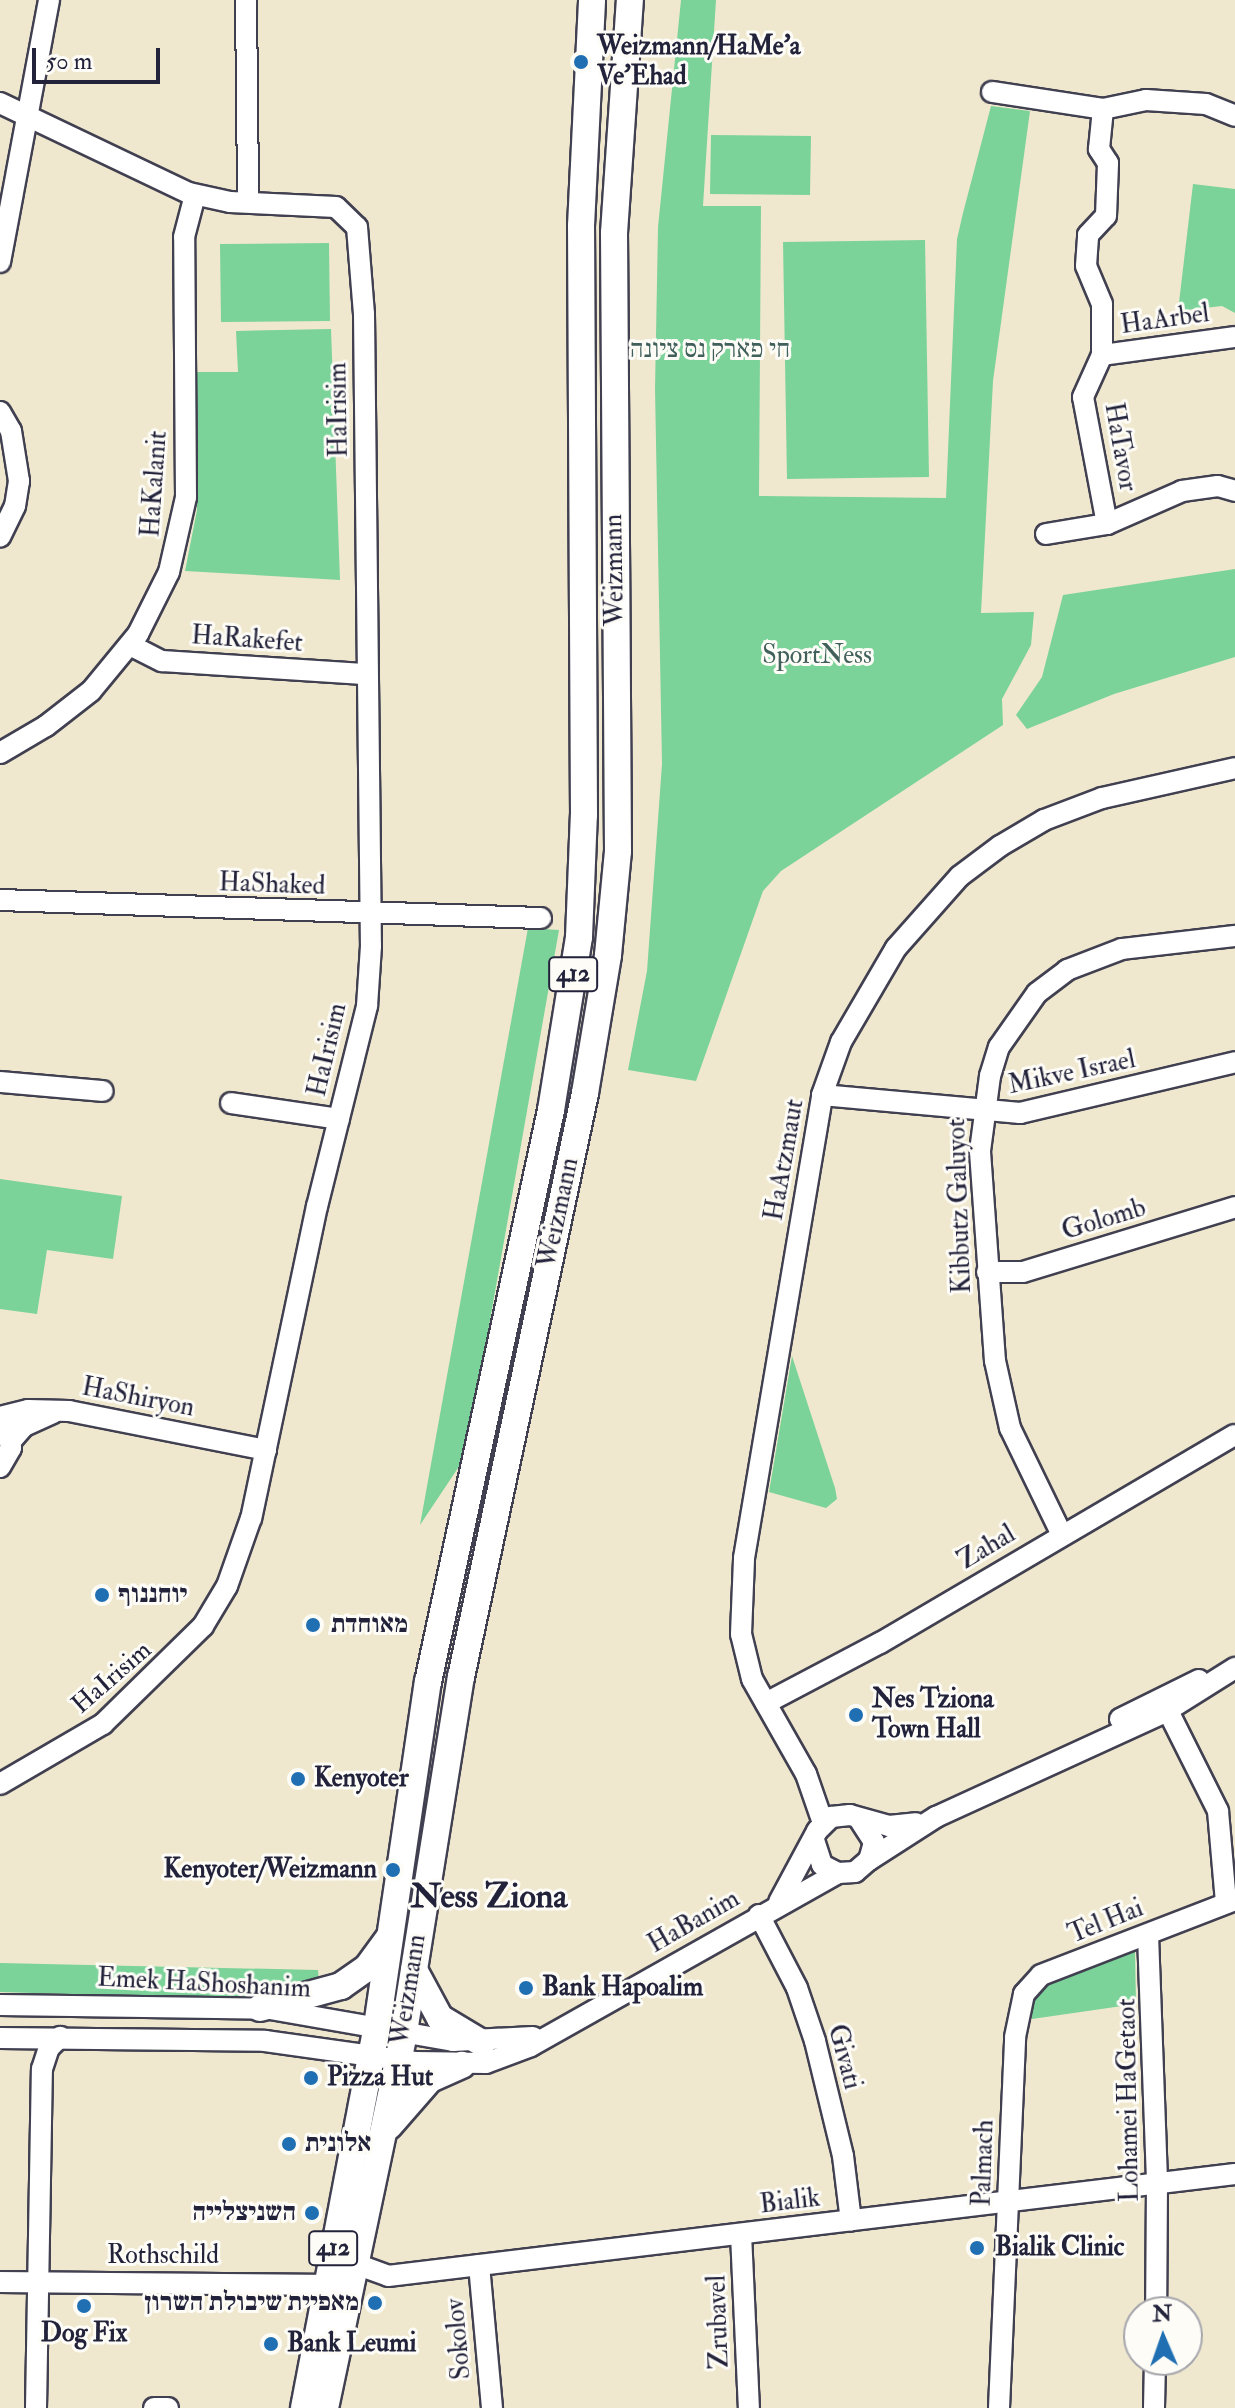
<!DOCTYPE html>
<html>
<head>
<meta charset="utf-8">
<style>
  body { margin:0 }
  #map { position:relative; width:1235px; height:2408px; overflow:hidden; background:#f0e8ce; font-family:"IM FELL Double Pica","Frank Ruhl Libre",serif }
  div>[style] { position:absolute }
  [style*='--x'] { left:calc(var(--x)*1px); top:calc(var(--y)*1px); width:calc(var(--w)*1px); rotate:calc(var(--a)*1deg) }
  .green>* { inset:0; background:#7bd399 }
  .roads { filter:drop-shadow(2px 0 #414051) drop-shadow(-2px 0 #414051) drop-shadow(0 2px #414051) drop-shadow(0 -2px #414051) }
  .minor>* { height:20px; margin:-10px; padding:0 10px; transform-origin:10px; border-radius:10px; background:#fff }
  .major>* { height:26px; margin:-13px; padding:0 13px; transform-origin:13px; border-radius:13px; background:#fff }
  .dots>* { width:22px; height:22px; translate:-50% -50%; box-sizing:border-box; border:4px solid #fdfcf7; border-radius:50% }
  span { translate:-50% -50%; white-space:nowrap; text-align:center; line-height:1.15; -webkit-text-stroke:6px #fdfcf7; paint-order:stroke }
  .shield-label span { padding:2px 6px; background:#fdfcf7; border:2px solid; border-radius:6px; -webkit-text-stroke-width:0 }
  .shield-label { font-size:24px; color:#22223b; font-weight:700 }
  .poi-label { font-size:26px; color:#22223b; font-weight:700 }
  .left { translate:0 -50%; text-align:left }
  .right { translate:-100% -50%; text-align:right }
  .street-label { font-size:26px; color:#22223b }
  .park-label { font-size:26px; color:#41605c }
  .district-label { font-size:34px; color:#22223b; font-weight:700 }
  .north { position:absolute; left:1123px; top:2296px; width:80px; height:80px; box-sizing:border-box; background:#fdfcf7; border:2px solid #a5a5ac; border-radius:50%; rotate:358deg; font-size:22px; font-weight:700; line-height:32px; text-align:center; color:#22223b }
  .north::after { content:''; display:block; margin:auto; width:28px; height:36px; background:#1f6fb2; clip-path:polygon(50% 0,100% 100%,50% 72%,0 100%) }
  .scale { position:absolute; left:32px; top:48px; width:128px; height:36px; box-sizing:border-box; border:4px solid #22223b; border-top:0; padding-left:10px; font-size:24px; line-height:28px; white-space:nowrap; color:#22223b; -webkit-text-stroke:6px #fdfcf7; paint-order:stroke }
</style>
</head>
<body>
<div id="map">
  <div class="green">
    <i style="clip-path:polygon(681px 0,716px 0,703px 206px,761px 206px,759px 496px,946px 498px,957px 239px,963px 213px,991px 106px,1030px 111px,993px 381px,981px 613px,1034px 612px,1031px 645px,1002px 699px,1003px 725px,781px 871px,763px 891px,696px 1081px,628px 1070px,647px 971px,662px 764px,655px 389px,658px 227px)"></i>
    <i style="clip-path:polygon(711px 135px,811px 136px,810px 195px,710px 194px)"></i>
    <i style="clip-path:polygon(1193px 184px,1235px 189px,1235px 313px,1222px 306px,1178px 311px)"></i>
    <i style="clip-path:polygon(925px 240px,929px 477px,787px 479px,783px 242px)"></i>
    <i style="clip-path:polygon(329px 243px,330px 321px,221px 322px,220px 244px)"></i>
    <i style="clip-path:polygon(331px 329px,340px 580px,185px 571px,197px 510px,196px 372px,238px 372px,236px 331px)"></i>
    <i style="clip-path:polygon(1235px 569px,1235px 657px,1114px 694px,1027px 729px,1016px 715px,1042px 677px,1063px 595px)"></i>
    <i style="clip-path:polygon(528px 928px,559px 930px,466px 1456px,420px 1525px)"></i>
    <i style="clip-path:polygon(0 1179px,122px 1196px,113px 1259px,47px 1250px,37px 1314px,0 1309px)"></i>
    <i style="clip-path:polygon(792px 1356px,835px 1488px,837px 1499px,826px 1508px,769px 1492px)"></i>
    <i style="clip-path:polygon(1135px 1951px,1136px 2004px,1032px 2019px,1032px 1988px)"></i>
    <i style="clip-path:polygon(0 1963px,318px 1970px,319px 1983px,274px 1998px,234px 1999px,0 1992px)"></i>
  </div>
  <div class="roads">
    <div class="minor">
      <i style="--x:246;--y:0;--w:202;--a:89.4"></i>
      <i style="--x:992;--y:92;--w:112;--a:8.7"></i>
      <i style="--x:0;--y:103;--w:209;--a:25.5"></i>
      <i style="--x:189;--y:193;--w:42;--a:12.4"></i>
      <i style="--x:230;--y:202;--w:106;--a:2.7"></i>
      <i style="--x:336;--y:207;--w:29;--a:44"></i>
      <i style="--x:357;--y:227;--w:87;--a:85.4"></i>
      <i style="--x:364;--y:314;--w:632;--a:89.37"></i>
      <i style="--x:371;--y:946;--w:60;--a:93.8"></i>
      <i style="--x:367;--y:1006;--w:206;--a:104"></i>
      <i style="--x:317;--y:1206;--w:319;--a:101.9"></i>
      <i style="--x:251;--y:1518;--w:72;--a:109.4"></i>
      <i style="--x:227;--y:1586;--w:47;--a:121"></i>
      <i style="--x:203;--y:1626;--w:140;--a:135.6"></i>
      <i style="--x:103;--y:1724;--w:119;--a:149.8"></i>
      <i style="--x:0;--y:262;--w:267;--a:-79.4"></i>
      <i style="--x:1102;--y:355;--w:134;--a:-7.7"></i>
      <i style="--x:0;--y:412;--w:22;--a:60"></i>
      <i style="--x:11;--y:431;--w:51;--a:80.9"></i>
      <i style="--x:19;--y:481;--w:25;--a:99"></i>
      <i style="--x:15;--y:506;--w:34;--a:116"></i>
      <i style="--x:1107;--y:524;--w:129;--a:-100.7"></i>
      <i style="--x:1083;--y:397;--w:46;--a:-65.7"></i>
      <i style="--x:1102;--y:355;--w:51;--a:-90"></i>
      <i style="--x:1102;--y:304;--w:41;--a:-112.8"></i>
      <i style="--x:1086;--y:266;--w:31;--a:-86"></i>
      <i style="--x:1088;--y:235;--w:26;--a:-47"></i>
      <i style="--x:1106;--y:216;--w:53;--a:-87.8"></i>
      <i style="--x:1108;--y:163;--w:17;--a:-123"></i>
      <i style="--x:1099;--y:149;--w:40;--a:-84.3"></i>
      <i style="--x:1103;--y:109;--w:44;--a:-11.8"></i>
      <i style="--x:1146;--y:100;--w:60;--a:3.8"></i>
      <i style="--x:1206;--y:104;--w:31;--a:22"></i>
      <i style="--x:1046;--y:534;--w:62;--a:-9.3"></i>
      <i style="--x:1107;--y:524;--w:82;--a:-23.7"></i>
      <i style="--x:1182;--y:491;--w:36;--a:-8"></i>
      <i style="--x:1218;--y:486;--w:18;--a:16"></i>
      <i style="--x:130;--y:645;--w:36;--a:27"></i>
      <i style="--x:162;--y:661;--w:202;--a:3.7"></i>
      <i style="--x:0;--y:753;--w:53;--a:-30.4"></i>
      <i style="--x:46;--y:726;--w:57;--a:-37.9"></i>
      <i style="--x:91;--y:691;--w:74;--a:-50.5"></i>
      <i style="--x:138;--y:634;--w:69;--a:-63.4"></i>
      <i style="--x:169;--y:572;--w:77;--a:-77.2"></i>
      <i style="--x:186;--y:497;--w:260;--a:-90.4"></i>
      <i style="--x:184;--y:237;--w:43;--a:-75.3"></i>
      <i style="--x:0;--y:900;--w:541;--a:1.91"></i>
      <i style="--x:0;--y:1082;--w:103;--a:5"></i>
      <i style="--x:822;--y:1095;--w:199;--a:5.2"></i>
      <i style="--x:1020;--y:1113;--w:221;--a:-13.3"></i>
      <i style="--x:231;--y:1103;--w:109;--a:8.4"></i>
      <i style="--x:987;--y:1272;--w:36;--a:0"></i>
      <i style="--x:1023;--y:1272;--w:222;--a:-17"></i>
      <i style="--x:0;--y:1417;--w:29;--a:-14"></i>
      <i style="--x:28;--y:1410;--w:41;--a:1.4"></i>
      <i style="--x:69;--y:1411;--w:201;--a:11.2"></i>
      <i style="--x:11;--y:1441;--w:20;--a:-49"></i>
      <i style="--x:24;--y:1426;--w:32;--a:-24"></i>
      <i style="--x:0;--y:1467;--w:22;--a:-60"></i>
      <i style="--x:11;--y:1448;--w:20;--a:-101"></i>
      <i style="--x:1061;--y:1533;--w:117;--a:-115.9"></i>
      <i style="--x:1010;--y:1428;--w:69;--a:-102.6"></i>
      <i style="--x:995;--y:1361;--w:211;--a:-94.1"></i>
      <i style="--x:980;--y:1151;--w:76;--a:-82.4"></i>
      <i style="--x:990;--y:1076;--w:30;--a:-73"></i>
      <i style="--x:999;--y:1047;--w:66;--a:-54.9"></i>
      <i style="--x:1037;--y:993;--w:38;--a:-37"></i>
      <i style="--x:1067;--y:970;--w:59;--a:-20.9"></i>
      <i style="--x:1122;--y:949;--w:114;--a:-6.6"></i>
      <i style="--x:766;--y:1703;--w:129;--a:-27.8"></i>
      <i style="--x:880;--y:1643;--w:411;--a:-30.4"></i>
      <i style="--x:1168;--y:1711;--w:112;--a:63.4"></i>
      <i style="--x:1218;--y:1811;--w:91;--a:85"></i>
      <i style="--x:1120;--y:1719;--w:88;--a:-26.3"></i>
      <i style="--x:823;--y:1823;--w:52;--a:-109.1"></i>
      <i style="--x:806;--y:1774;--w:109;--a:-119.6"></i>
      <i style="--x:752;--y:1679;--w:46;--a:-103.7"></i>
      <i style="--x:741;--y:1634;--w:76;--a:-87.7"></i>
      <i style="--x:744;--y:1558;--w:470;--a:-80.4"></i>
      <i style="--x:822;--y:1095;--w:56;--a:-70.3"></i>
      <i style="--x:841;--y:1042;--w:109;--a:-59.7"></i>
      <i style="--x:896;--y:948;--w:96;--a:-48.4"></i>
      <i style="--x:960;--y:876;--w:50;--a:-36.9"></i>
      <i style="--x:1000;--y:846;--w:51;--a:-30.6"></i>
      <i style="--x:1044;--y:820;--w:62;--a:-20.8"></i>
      <i style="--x:1102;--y:798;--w:136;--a:-12.7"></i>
      <i style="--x:814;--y:1840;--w:26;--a:72"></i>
      <i style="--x:822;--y:1865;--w:18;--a:27"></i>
      <i style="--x:838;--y:1873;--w:17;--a:-3"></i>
      <i style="--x:855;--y:1872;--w:18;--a:-41"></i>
      <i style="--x:869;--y:1860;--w:19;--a:-74"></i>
      <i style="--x:874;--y:1842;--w:27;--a:-123"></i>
      <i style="--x:869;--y:1860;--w:80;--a:-32.7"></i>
      <i style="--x:936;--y:1817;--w:252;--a:-24.6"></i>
      <i style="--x:1165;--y:1712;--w:83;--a:-32.2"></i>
      <i style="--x:779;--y:1902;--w:81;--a:-61.8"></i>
      <i style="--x:817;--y:1831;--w:20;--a:-45"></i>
      <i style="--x:831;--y:1817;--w:19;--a:-6"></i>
      <i style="--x:850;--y:1815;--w:41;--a:15.8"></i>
      <i style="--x:889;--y:1826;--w:27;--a:-6"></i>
      <i style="--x:759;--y:1915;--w:82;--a:62.5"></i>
      <i style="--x:797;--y:1988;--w:56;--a:71.2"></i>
      <i style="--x:815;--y:2041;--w:118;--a:76.3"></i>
      <i style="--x:843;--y:2156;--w:65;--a:83"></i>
      <i style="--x:1148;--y:1935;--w:249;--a:87.9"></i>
      <i style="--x:1157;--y:2184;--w:128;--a:90.4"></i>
      <i style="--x:0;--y:2005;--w:270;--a:0.8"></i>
      <i style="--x:270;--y:2009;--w:186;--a:9.9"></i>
      <i style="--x:453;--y:2041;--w:80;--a:-2.9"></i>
      <i style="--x:0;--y:2038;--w:265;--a:0.6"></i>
      <i style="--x:265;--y:2041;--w:151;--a:8"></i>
      <i style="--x:415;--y:2062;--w:71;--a:0.8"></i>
      <i style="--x:486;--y:2063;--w:48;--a:-20.7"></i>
      <i style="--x:531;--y:2046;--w:352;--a:-29.4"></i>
      <i style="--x:741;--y:2234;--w:174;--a:87.4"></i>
      <i style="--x:353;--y:2263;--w:37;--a:20"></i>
      <i style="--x:388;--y:2276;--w:853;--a:-6.87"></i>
      <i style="--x:479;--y:2265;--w:144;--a:84.8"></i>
      <i style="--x:0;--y:2282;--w:326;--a:0.5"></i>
      <i style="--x:36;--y:2408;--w:339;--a:-89"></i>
      <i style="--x:42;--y:2069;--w:22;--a:-72"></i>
      <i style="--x:49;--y:2048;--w:16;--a:-45"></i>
      <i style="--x:154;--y:2408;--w:14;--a:0"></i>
      <i style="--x:999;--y:2408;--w:371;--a:-87.5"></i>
      <i style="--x:1015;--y:2037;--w:44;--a:-78.2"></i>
      <i style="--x:1024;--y:1994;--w:25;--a:-48"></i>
      <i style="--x:1041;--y:1975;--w:208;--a:-21.1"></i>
      <i style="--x:1154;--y:2408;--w:48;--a:-88.8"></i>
    </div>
    <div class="major">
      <i style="--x:414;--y:1970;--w:55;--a:61.6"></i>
      <i style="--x:440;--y:2018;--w:49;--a:30.8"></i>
      <i style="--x:260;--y:2008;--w:84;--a:-15.2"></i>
      <i style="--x:341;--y:1986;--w:32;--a:-35"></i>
      <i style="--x:367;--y:1968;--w:37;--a:-54"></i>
      <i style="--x:389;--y:2126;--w:62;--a:-48.9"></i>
      <i style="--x:430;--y:2079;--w:35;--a:-24"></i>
      <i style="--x:304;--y:2408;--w:389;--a:-79.2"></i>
      <i style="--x:377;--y:2026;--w:348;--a:-81.6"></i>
      <i style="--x:428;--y:1682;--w:585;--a:-77.86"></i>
      <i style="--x:551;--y:1110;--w:175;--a:-80.8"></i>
      <i style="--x:579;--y:937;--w:122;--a:-87.7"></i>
      <i style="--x:584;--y:815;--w:589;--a:-90.29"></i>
      <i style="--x:581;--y:226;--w:226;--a:-87.2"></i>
      <i style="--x:325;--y:2408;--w:384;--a:-78.1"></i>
      <i style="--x:404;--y:2032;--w:360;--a:-80.9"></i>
      <i style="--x:461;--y:1677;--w:597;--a:-78.01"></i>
      <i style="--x:585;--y:1093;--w:140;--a:-80.5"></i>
      <i style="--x:608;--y:955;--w:104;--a:-84.5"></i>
      <i style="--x:618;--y:851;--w:618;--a:-90.37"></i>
      <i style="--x:614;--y:233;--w:234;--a:-86.1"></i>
    </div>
  </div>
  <div class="dots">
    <i style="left:581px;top:62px;background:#1f6fb2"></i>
    <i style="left:102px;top:1595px;background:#1f6fb2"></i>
    <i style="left:313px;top:1625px;background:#1f6fb2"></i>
    <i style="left:856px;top:1715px;background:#1f6fb2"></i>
    <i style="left:298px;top:1779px;background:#1f6fb2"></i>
    <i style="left:393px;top:1870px;background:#1f6fb2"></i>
    <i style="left:526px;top:1988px;background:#1f6fb2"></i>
    <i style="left:311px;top:2078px;background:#1f6fb2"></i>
    <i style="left:289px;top:2144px;background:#1f6fb2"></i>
    <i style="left:312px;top:2213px;background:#1f6fb2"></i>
    <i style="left:977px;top:2248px;background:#1f6fb2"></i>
    <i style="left:375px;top:2303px;background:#1f6fb2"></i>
    <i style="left:84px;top:2306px;background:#1f6fb2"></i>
    <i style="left:271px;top:2344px;background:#1f6fb2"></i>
  </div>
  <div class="shield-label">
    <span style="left:573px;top:974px">412</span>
    <span style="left:333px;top:2248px">412</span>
  </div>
  <div class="poi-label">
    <span class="left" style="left:597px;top:62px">Weizmann/HaMe'a<br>Ve'Ehad</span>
    <span class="left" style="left:118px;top:1595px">יוחננוף</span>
    <span class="left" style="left:331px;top:1625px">מאוחדת</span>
    <span class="left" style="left:872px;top:1715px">Nes Tziona<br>Town Hall</span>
    <span class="left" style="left:314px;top:1779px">Kenyoter</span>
    <span class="right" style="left:377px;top:1870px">Kenyoter/Weizmann</span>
    <span class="left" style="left:542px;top:1988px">Bank Hapoalim</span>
    <span class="left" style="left:327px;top:2078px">Pizza Hut</span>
    <span class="left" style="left:305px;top:2144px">אלונית</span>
    <span class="right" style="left:296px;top:2213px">השניצלייה</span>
    <span class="left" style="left:995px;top:2248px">Bialik Clinic</span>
    <span class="right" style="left:359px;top:2303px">מאפיית שיבולת השרון</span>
    <span style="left:84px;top:2334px">Dog Fix</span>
    <span class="left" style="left:287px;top:2344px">Bank Leumi</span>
  </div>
  <div class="street-label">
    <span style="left:1165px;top:320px;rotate:-8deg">HaArbel</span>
    <span style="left:339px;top:410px;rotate:-91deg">HaIrisim</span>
    <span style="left:1120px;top:447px;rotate:80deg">HaTavor</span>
    <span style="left:155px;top:484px;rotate:-86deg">HaKalanit</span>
    <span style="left:615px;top:570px;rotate:-91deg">Weizmann</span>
    <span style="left:247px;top:640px;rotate:4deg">HaRakefet</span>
    <span style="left:272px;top:885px;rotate:2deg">HaShaked</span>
    <span style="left:328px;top:1050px;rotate:-77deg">HaIrisim</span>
    <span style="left:1072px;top:1073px;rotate:-12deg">Mikve Israel</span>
    <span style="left:785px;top:1160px;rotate:-80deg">HaAtzmaut</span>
    <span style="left:960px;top:1206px;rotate:-92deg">Kibbutz Galuyot</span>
    <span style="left:559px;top:1213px;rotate:-78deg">Weizmann</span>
    <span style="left:1104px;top:1220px;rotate:-17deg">Golomb</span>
    <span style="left:138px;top:1398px;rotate:11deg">HaShiryon</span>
    <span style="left:987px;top:1548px;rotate:-31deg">Zahal</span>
    <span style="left:112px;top:1678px;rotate:-41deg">HaIrisim</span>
    <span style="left:694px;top:1922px;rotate:-30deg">HaBanim</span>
    <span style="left:1106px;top:1922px;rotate:-22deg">Tel Hai</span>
    <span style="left:204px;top:1984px;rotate:3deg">Emek HaShoshanim</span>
    <span style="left:409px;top:1990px;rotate:-81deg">Weizmann</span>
    <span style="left:844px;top:2057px;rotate:75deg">Givati</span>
    <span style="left:1129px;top:2100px;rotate:-91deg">Lohamei HaGetaot</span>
    <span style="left:984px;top:2163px;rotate:-88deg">Palmach</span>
    <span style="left:790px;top:2202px;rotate:-7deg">Bialik</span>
    <span style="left:163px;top:2256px">Rothschild</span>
    <span style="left:719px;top:2322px;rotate:-92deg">Zrubavel</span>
    <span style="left:459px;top:2339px;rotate:-95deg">Sokolov</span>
  </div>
  <div class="park-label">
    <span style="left:710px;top:350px">חי פארק נס ציונה</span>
    <span style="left:817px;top:656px">SportNess</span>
  </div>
  <div class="district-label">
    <span style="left:489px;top:1897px">Ness Ziona</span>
  </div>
  <div class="north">N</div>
  <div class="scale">50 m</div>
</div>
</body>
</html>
